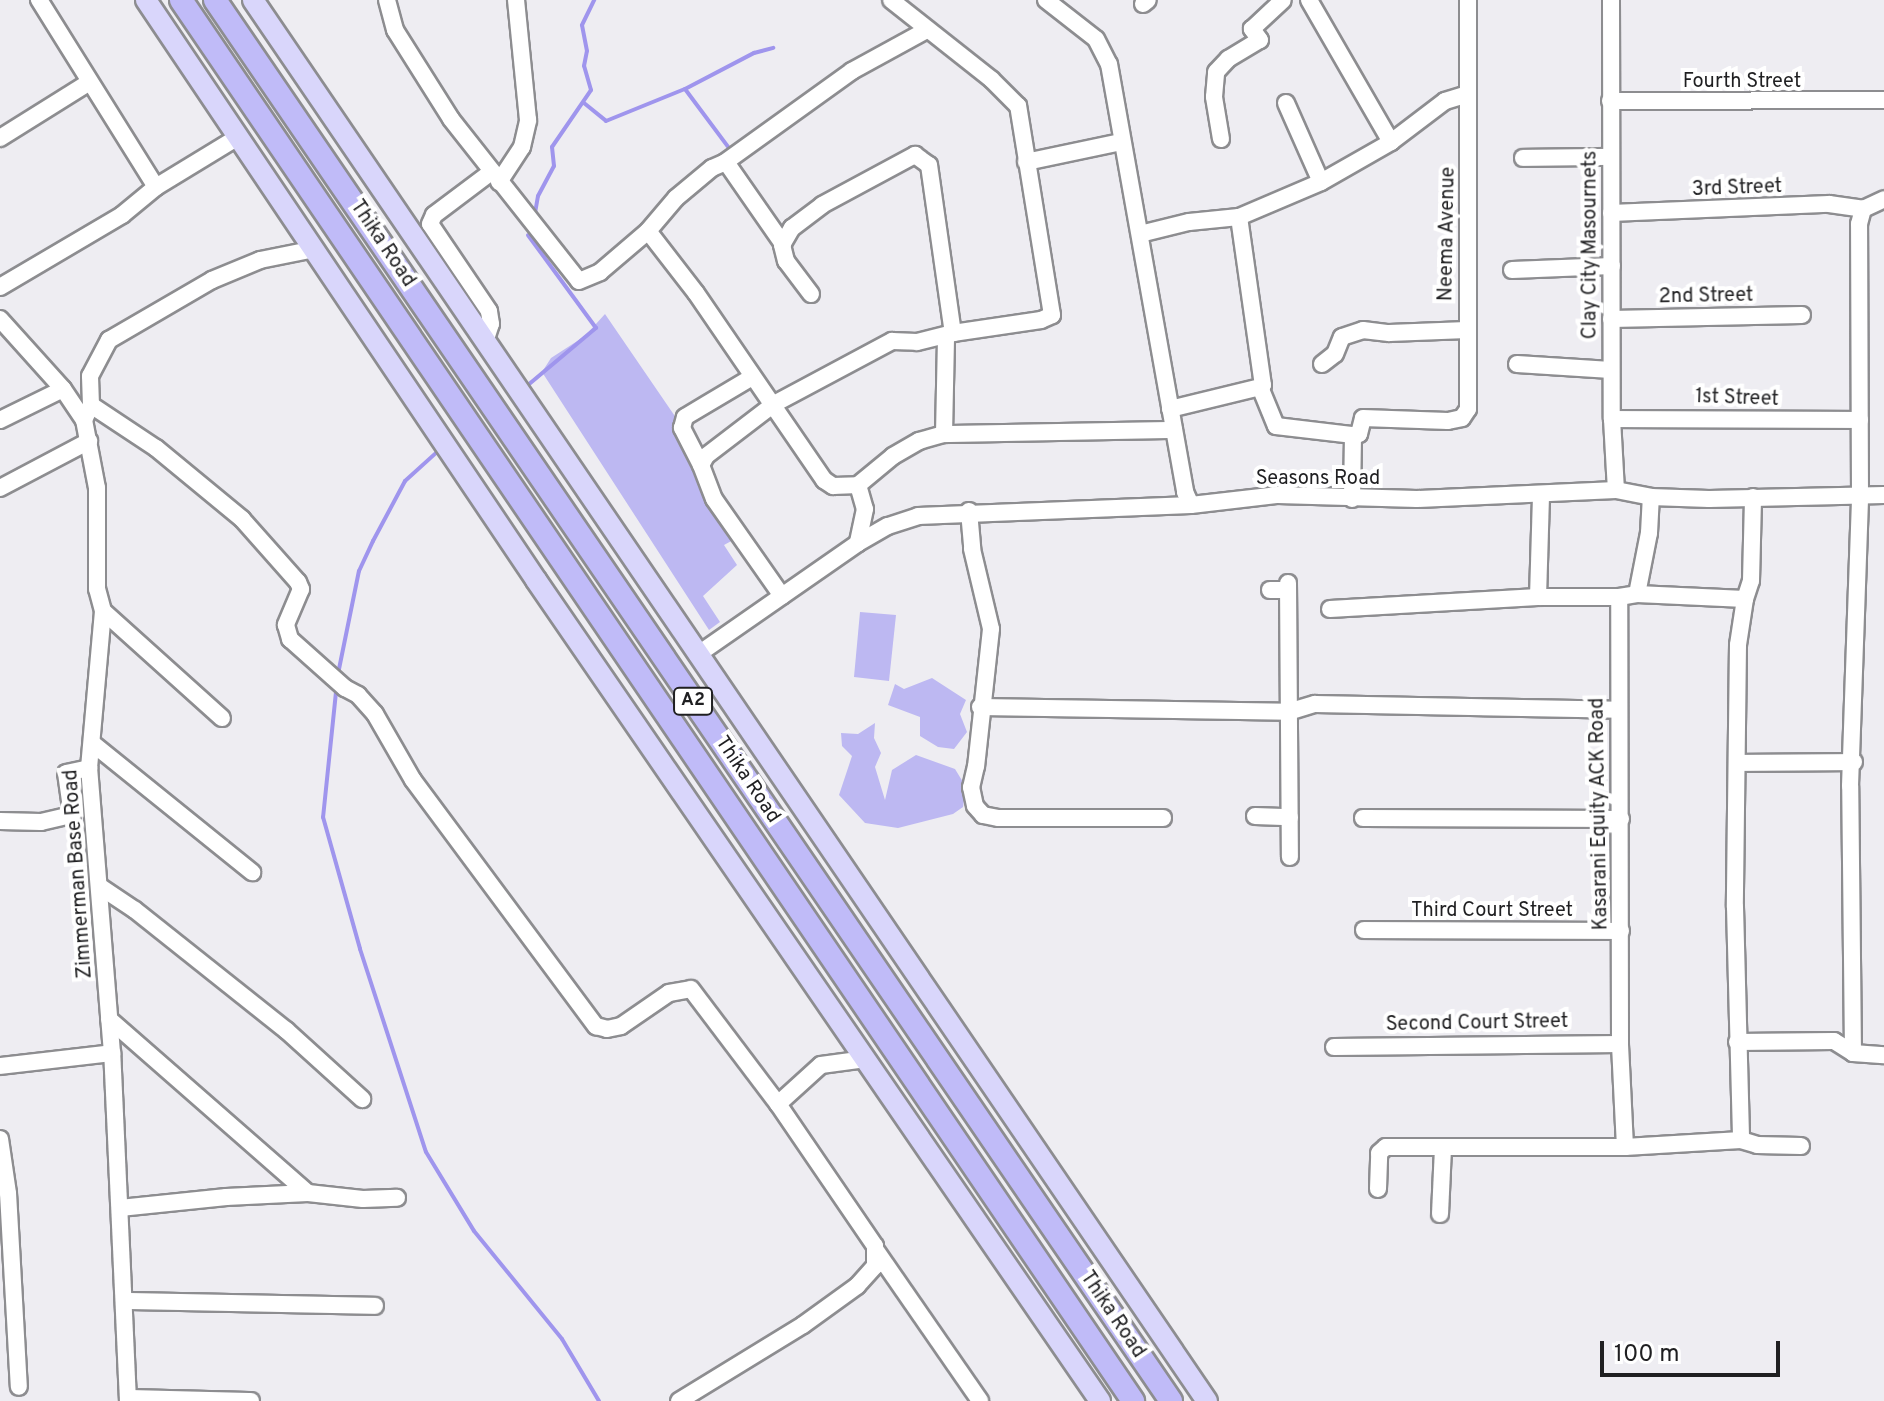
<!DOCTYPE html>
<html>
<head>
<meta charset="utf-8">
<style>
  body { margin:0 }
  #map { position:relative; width:1884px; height:1401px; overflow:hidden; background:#eeedf2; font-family:Overpass,sans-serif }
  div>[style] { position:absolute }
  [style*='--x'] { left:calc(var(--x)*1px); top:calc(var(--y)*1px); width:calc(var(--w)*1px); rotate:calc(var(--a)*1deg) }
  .green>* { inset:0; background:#bdb8f2 }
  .stream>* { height:4px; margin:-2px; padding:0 2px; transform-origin:2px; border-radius:2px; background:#9f95ed }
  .roads { filter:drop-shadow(2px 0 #8d8d90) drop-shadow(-2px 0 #8d8d90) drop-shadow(0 2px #8d8d90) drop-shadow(0 -2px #8d8d90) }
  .minor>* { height:16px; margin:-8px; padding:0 8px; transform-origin:8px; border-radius:8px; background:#fff }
  .major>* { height:20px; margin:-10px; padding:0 10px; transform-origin:10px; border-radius:10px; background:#d9d6fb }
  .highway>* { height:22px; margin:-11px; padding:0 11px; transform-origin:11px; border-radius:11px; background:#c0bbf8 }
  span { translate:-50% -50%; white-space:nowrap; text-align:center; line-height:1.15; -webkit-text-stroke:8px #fff; paint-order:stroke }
  .shield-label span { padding:2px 6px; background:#fff; border:2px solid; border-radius:6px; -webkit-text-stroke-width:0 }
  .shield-label { font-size:18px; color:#1f1f21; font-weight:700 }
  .street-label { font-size:20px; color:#1f1f21 }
  .scale { position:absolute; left:1600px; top:1341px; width:180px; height:36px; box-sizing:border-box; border:4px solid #1f1f21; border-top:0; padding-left:10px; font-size:24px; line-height:28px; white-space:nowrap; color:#1f1f21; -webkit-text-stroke:6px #fff; paint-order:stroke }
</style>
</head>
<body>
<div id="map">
  <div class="green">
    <i style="clip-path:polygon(605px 314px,696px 447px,735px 539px,724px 545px,737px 565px,703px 596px,720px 622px,709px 630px,542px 372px,551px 358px,585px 336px)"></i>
    <i style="clip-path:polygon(860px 612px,896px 615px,889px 681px,854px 677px)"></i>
    <i style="clip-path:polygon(932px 678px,966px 700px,960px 714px,967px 732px,954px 749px,938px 747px,920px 736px,920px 717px,888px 705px,895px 684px,904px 689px)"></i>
    <i style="clip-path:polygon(875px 723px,874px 738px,881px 753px,875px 767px,885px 800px,892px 770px,916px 755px,955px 769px,966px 787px,963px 807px,953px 814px,898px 828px,865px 823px,839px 795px,852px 756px,842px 746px,841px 733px,858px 734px)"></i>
  </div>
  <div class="stream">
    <i style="--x:685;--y:89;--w:78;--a:-27.6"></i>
    <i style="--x:754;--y:53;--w:20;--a:-15"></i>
    <i style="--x:584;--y:103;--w:28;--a:39"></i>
    <i style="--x:606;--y:121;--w:85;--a:-22.1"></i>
    <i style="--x:685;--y:89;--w:79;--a:53.3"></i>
    <i style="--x:535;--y:213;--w:17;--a:-80"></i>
    <i style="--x:538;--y:196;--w:34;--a:-62"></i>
    <i style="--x:554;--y:166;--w:19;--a:-96"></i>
    <i style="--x:552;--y:147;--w:69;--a:-55.6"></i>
    <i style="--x:591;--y:90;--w:25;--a:-106"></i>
    <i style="--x:584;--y:66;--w:15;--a:-79"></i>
    <i style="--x:587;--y:51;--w:26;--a:-101"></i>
    <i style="--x:582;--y:25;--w:28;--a:-64"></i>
    <i style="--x:528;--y:385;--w:89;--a:-40"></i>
    <i style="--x:596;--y:328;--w:115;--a:-126.2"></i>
    <i style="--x:339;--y:669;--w:100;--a:-78.5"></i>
    <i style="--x:359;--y:571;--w:33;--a:-65"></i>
    <i style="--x:373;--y:541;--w:68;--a:-61.9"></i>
    <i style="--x:405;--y:481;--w:43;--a:-42.2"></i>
    <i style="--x:336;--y:692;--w:126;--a:95.9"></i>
    <i style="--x:323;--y:817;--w:137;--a:74.3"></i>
    <i style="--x:360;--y:949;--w:213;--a:72"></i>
    <i style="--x:426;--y:1152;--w:92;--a:58.7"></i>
    <i style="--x:474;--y:1231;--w:139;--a:50.8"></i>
    <i style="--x:562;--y:1339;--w:72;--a:59.2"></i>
  </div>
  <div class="roads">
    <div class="minor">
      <i style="--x:387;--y:0;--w:31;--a:75"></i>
      <i style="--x:395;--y:30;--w:105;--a:57.8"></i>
      <i style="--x:451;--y:119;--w:206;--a:51.7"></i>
      <i style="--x:579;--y:281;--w:23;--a:-23"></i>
      <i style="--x:600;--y:272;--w:63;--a:-40.5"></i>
      <i style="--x:648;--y:231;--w:43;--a:-49.7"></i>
      <i style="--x:676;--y:198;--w:47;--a:-39.8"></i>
      <i style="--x:712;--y:168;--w:13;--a:-23"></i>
      <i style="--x:724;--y:163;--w:158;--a:-35.7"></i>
      <i style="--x:852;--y:71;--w:85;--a:-28.7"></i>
      <i style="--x:1046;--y:0;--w:63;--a:38"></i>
      <i style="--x:1096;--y:39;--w:28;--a:63"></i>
      <i style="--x:1109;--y:64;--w:435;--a:79.9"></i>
      <i style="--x:1185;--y:492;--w:14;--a:65"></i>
      <i style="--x:1309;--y:0;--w:164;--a:60"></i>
      <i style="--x:1611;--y:0;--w:419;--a:89.9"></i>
      <i style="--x:1612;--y:419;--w:71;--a:86.8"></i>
      <i style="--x:1143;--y:4;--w:6;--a:-39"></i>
      <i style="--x:1610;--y:101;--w:274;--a:-0.2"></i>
      <i style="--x:1286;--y:103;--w:86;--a:66.1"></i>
      <i style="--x:0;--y:138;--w:104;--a:-32"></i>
      <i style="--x:1221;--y:139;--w:43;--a:-99.5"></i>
      <i style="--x:1214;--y:97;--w:25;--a:-85"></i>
      <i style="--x:1216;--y:72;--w:18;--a:-47"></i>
      <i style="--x:1228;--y:59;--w:37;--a:-31"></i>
      <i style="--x:1260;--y:40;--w:14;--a:-126"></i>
      <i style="--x:1252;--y:29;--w:42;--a:-43.1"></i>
      <i style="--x:1523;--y:158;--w:87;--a:-0.7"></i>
      <i style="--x:726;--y:162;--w:100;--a:55.2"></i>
      <i style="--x:1026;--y:162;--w:97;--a:-11.9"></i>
      <i style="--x:499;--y:182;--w:42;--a:-56.7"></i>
      <i style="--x:522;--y:147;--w:28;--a:-77"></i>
      <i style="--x:528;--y:120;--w:121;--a:-95.7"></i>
      <i style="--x:156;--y:187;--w:96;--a:-31.4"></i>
      <i style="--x:1611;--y:213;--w:218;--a:-2.4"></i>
      <i style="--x:1829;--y:204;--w:34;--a:8"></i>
      <i style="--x:1239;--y:217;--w:170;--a:81.9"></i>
      <i style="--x:1263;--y:385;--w:4;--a:146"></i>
      <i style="--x:1260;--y:387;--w:42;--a:67.7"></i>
      <i style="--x:1276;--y:426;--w:78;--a:6.7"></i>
      <i style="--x:648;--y:231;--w:78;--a:52.3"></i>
      <i style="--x:696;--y:293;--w:227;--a:55.6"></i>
      <i style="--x:824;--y:480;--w:11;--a:34"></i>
      <i style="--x:833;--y:486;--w:25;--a:-2"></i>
      <i style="--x:858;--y:485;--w:45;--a:-39.6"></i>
      <i style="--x:893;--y:456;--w:30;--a:-30"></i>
      <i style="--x:919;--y:441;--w:26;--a:-16"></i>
      <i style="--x:944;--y:434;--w:230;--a:-1"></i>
      <i style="--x:1140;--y:234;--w:50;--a:-13.8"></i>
      <i style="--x:1189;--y:222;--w:50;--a:-5.7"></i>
      <i style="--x:1239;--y:217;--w:89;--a:-23.1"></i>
      <i style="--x:1321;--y:182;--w:81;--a:-29.7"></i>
      <i style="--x:1391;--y:142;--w:68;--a:-37.2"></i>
      <i style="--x:1445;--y:101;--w:24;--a:-17"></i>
      <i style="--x:1512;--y:270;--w:100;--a:-2.3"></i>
      <i style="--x:0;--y:287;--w:142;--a:-30.5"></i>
      <i style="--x:122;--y:215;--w:44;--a:-39.5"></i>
      <i style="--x:156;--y:187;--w:221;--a:-122"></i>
      <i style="--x:811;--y:294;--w:41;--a:-127.1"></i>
      <i style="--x:786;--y:261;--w:16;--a:-104"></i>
      <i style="--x:782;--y:245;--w:20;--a:-60"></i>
      <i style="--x:792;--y:228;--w:38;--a:-37"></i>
      <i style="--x:822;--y:205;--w:106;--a:-28.3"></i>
      <i style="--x:915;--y:155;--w:17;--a:36"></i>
      <i style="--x:929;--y:165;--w:170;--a:81.9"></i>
      <i style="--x:953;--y:333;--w:89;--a:-8.4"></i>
      <i style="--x:1041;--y:320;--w:12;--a:-24"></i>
      <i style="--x:1052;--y:315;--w:212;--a:-99.2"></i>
      <i style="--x:1018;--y:106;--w:38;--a:-135"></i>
      <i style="--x:991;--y:79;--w:127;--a:-141.7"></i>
      <i style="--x:0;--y:319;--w:94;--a:48"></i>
      <i style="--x:63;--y:389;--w:37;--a:56"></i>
      <i style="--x:1611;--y:319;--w:191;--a:-1.2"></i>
      <i style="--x:486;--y:339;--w:16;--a:-72"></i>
      <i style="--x:491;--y:324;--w:13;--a:-99"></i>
      <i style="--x:489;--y:311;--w:105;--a:-124.1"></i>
      <i style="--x:430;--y:224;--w:10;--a:-66"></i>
      <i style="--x:434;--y:215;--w:71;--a:-37"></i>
      <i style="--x:1322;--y:364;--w:16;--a:-38"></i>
      <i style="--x:1335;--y:354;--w:18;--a:-68"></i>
      <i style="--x:1342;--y:337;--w:22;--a:-18"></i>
      <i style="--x:1363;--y:330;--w:26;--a:7"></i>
      <i style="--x:1389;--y:333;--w:78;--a:-2.2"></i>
      <i style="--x:1517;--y:364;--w:94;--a:3.7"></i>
      <i style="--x:91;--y:405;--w:78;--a:33.5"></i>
      <i style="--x:156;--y:448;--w:112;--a:39.5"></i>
      <i style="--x:242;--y:519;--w:84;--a:48.4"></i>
      <i style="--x:298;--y:582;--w:8;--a:67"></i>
      <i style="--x:301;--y:589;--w:39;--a:113"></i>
      <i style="--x:286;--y:625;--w:15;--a:74"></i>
      <i style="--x:290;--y:639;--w:74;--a:41.7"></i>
      <i style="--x:345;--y:688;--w:15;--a:28"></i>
      <i style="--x:358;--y:695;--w:25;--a:48"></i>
      <i style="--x:375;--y:714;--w:76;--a:60.1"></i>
      <i style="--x:413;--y:780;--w:307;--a:53.4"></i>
      <i style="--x:596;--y:1026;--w:11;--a:15"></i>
      <i style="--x:607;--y:1029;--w:14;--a:-12"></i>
      <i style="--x:621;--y:1026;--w:58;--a:-34.5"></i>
      <i style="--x:669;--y:993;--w:22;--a:-10"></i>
      <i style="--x:691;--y:989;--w:144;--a:52.9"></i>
      <i style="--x:1170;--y:409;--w:93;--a:-13.7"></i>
      <i style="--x:1612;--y:419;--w:248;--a:0.2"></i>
      <i style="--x:0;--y:420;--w:70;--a:-26.2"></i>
      <i style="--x:944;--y:434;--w:97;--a:-88.8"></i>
      <i style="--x:701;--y:465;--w:42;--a:-117.2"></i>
      <i style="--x:682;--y:428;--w:11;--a:-75"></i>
      <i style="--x:685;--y:417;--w:78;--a:-30.8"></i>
      <i style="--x:858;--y:485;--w:25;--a:74"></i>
      <i style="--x:865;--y:509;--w:35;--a:102"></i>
      <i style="--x:0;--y:488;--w:101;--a:-27.8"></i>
      <i style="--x:1352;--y:499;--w:64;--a:-89.1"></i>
      <i style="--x:1353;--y:435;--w:6;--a:-9"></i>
      <i style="--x:1359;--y:434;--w:16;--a:-76"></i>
      <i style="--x:1363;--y:418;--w:85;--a:2"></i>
      <i style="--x:1448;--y:421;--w:14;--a:-12"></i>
      <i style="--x:1462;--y:418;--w:11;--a:-56"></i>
      <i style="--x:1468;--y:409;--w:409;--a:-90"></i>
      <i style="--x:969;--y:511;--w:38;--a:85"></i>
      <i style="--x:972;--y:549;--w:82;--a:76.6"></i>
      <i style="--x:991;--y:629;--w:138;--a:96.2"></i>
      <i style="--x:976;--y:766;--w:22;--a:103"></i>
      <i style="--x:971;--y:787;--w:19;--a:78"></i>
      <i style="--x:975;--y:806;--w:12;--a:48"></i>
      <i style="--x:983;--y:815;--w:16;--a:11"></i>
      <i style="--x:999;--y:818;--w:164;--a:0"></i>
      <i style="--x:1288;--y:583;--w:274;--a:89.6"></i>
      <i style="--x:1270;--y:590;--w:18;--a:0"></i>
      <i style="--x:1637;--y:594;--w:108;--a:2.7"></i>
      <i style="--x:1745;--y:599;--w:47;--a:98.7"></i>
      <i style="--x:1738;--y:645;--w:262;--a:90.7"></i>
      <i style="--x:1735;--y:907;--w:233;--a:88.5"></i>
      <i style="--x:782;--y:596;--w:118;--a:-125"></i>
      <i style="--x:714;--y:499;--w:36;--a:-111"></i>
      <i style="--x:701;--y:465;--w:10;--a:-61"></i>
      <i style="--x:706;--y:456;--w:86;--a:-37.4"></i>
      <i style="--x:774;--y:404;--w:134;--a:-28.1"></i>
      <i style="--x:892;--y:341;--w:25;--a:2"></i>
      <i style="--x:917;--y:342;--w:37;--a:-14"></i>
      <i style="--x:1538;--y:597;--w:81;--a:0"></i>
      <i style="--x:1745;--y:599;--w:19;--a:-72"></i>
      <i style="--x:1751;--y:581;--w:84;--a:-88.6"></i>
      <i style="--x:1330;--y:609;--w:208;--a:-3.3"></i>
      <i style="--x:1538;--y:597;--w:102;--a:-88.3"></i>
      <i style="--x:103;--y:611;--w:160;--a:42"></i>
      <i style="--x:697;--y:655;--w:196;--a:-34.8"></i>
      <i style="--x:858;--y:543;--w:34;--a:-30"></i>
      <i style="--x:888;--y:526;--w:32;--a:-18"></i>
      <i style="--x:918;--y:516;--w:273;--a:-2.3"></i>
      <i style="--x:1191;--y:505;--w:88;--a:-6.6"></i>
      <i style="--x:1278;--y:495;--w:139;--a:1.6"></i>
      <i style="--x:1417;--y:499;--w:199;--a:-2.6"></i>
      <i style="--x:1616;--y:490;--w:36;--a:11"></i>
      <i style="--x:1651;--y:497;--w:58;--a:2"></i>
      <i style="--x:1709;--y:499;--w:175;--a:-1.3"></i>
      <i style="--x:980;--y:707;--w:308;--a:0.9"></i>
      <i style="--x:1288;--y:712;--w:28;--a:-17"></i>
      <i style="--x:1315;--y:704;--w:304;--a:1.1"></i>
      <i style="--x:92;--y:743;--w:206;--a:38.9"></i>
      <i style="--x:1738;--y:763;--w:116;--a:-0.5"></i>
      <i style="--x:1255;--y:816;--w:35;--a:2"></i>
      <i style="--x:1363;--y:818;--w:258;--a:0.2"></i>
      <i style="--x:0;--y:821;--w:41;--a:1.4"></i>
      <i style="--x:41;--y:822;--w:32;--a:-13"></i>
      <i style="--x:72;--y:815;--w:42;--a:-98.1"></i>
      <i style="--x:66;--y:773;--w:24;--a:-12"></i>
      <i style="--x:99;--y:886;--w:43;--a:33.7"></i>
      <i style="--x:135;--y:910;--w:193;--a:38.5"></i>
      <i style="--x:286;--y:1030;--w:103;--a:42.2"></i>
      <i style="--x:1364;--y:930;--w:257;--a:0.2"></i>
      <i style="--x:109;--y:1019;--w:264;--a:41.2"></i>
      <i style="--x:1737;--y:1042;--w:97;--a:-0.6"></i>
      <i style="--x:1834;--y:1041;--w:22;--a:32"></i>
      <i style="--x:1853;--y:1053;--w:31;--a:4"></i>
      <i style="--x:1334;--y:1047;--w:286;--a:-0.6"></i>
      <i style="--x:1853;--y:1053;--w:267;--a:-90.6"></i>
      <i style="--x:1850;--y:786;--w:290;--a:-88"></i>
      <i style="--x:1860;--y:496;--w:272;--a:-90.2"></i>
      <i style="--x:1859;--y:224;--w:16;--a:-75"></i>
      <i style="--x:1863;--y:209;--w:23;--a:-25"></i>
      <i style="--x:0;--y:1066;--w:113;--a:-6.6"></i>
      <i style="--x:0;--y:1139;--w:55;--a:81.6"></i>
      <i style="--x:8;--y:1193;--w:194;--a:86.8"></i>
      <i style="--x:1625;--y:1147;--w:103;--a:-92.8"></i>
      <i style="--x:1620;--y:1044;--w:447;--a:-90.1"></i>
      <i style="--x:1619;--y:597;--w:18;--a:-9"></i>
      <i style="--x:1637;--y:594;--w:62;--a:-78.9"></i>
      <i style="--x:1649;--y:533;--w:36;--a:-87"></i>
      <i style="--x:1378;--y:1189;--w:36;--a:-88"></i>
      <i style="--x:1379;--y:1153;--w:9;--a:-41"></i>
      <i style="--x:1386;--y:1147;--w:239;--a:0"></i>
      <i style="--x:1625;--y:1147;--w:116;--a:-3.5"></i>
      <i style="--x:1741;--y:1140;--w:17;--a:17"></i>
      <i style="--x:1757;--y:1145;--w:44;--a:1.3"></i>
      <i style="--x:120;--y:1208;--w:107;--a:-5.9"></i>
      <i style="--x:226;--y:1197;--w:82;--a:-2.8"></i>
      <i style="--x:308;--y:1193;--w:55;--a:6.2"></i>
      <i style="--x:363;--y:1199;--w:34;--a:-2"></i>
      <i style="--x:1440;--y:1214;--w:66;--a:-87.4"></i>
      <i style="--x:877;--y:1252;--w:181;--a:55.3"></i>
      <i style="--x:125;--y:1301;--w:250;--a:1.1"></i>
      <i style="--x:128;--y:1398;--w:123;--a:1.4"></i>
      <i style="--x:128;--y:1401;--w:348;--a:-92.6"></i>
      <i style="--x:112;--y:1053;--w:286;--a:-94.6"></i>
      <i style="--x:89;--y:768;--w:158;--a:-84.9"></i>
      <i style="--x:103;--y:611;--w:23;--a:-105"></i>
      <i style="--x:97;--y:589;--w:101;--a:-90"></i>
      <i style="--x:97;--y:488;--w:69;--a:-100.8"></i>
      <i style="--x:84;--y:420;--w:17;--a:-65"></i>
      <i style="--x:91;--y:405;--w:29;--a:-92"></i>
      <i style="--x:90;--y:376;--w:41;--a:-62.2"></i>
      <i style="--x:109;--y:340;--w:119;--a:-30.2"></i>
      <i style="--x:212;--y:280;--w:52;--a:-22.6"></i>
      <i style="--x:260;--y:260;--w:56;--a:-11.3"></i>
      <i style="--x:679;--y:1401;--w:145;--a:-31.5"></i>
      <i style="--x:803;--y:1325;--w:67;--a:-35.8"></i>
      <i style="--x:857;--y:1286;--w:27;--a:-48"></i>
      <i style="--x:875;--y:1266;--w:20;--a:-90"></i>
      <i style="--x:875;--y:1246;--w:172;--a:-124.3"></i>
      <i style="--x:778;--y:1104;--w:58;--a:-42.2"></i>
      <i style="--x:821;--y:1065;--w:45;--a:-7.6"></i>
    </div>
    <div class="major">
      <i style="--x:146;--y:0;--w:699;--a:56.08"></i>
      <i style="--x:536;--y:580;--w:996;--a:55.51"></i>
      <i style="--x:253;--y:0;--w:1695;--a:55.75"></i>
    </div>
    <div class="highway">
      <i style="--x:181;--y:0;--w:1694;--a:55.8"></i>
      <i style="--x:215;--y:0;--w:1696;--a:55.69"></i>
    </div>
  </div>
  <div class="shield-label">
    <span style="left:693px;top:701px">A2</span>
  </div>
  <div class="street-label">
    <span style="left:1742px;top:82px">Fourth Street</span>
    <span style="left:1737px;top:189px;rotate:-2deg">3rd Street</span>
    <span style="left:1448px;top:234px;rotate:-89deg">Neema Avenue</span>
    <span style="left:382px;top:244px;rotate:56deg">Thika Road</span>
    <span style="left:1591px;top:245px;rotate:-90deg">Clay City Masournets</span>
    <span style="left:1706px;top:297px;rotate:-1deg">2nd Street</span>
    <span style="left:1737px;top:399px;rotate:2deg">1st Street</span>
    <span style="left:1318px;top:479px">Seasons Road</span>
    <span style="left:747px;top:780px;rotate:56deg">Thika Road</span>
    <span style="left:1600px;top:814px;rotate:-91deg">Kasarani Equity ACK Road</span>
    <span style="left:79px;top:874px;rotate:-94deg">Zimmerman Base Road</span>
    <span style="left:1492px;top:911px">Third Court Street</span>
    <span style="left:1477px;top:1024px;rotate:-1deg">Second Court Street</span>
    <span style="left:1112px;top:1315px;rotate:56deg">Thika Road</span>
  </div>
  <div class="scale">100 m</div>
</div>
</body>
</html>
